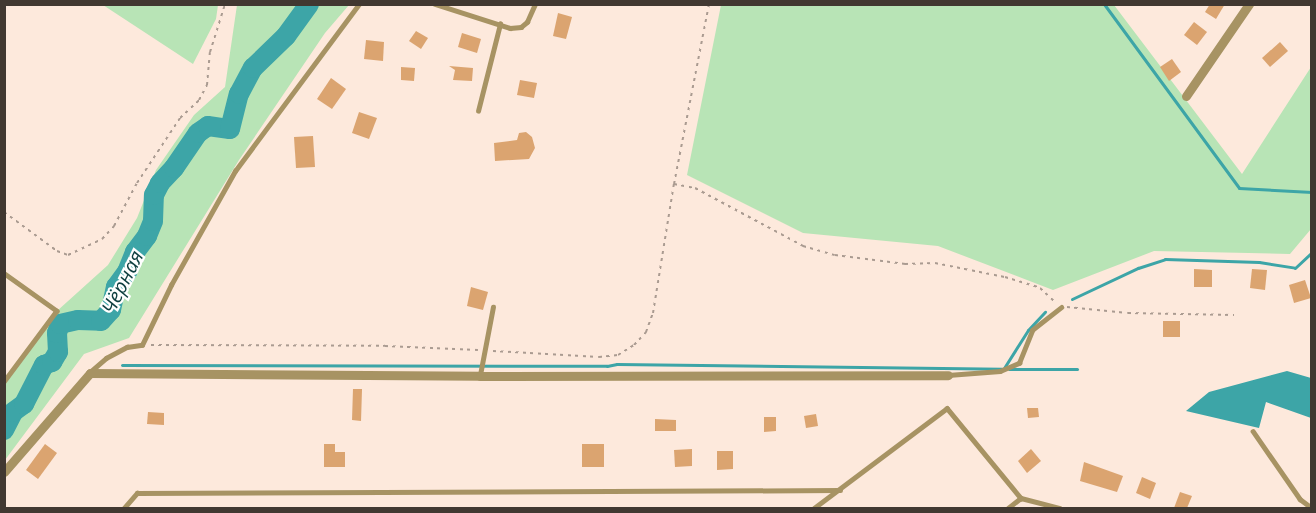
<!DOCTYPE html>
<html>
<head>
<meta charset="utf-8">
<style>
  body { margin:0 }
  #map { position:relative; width:1316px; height:513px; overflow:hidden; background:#fde9dc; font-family:"Open Sans",sans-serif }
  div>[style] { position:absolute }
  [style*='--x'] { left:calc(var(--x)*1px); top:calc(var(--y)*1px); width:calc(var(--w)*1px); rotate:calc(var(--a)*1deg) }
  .green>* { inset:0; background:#b8e4b6 }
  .water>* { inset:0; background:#3da5a7 }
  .stream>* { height:3px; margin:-1.5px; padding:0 1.5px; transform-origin:1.5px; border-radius:1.5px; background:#3da5a7 }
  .river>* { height:20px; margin:-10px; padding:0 10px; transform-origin:10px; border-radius:10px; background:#3da5a7 }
  .building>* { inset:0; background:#dba470 }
  .path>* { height:2px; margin-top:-1px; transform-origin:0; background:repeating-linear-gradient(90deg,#aa9b91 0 3px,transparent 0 7.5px) }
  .service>* { height:4.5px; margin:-2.25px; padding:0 2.25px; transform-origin:2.25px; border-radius:2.25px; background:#a79363 }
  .minor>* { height:9px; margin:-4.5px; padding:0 4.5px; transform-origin:4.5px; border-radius:4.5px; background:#a79363 }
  span { translate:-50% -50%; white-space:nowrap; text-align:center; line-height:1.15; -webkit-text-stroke:4.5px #fff; paint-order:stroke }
  .water-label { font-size:20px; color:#0e3e3f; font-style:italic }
  .frame { position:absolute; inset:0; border:6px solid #413831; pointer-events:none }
</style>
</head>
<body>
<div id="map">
  <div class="green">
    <i style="clip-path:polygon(103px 5px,218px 5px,216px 19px,193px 64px)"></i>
    <i style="clip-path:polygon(237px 5px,349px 5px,325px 33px,239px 160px,129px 338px,84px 354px,5px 460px,5px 383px,57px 311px,108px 265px,137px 218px,156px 170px,194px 115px,225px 87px)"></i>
    <i style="clip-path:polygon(721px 5px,1114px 5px,1242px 174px,1311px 67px,1311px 229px,1290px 254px,1154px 251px,1053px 290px,938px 246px,803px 233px,687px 175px)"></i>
  </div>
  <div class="water">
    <i style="clip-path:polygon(1287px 371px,1311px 378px,1311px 418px,1266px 402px,1259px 428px,1186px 411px,1209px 392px)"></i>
  </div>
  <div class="stream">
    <i style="--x:1104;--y:4;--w:228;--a:53.7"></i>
    <i style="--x:1239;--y:188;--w:73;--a:3.1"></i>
    <i style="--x:1072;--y:299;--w:73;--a:-25.2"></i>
    <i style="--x:1138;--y:268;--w:28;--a:-18"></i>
    <i style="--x:1165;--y:259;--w:94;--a:1.8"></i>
    <i style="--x:1259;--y:262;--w:36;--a:9"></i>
    <i style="--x:1295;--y:268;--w:23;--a:-43"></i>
    <i style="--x:122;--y:365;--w:485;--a:0.1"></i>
    <i style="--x:607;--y:366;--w:10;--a:-11"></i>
    <i style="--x:617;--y:364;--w:385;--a:0.7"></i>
    <i style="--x:1004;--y:368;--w:45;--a:-57.7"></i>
    <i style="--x:1028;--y:330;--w:25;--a:-47"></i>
    <i style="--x:1009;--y:369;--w:68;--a:0"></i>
  </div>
  <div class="river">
    <i style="--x:4;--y:430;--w:20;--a:-63"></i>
    <i style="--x:13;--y:412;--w:14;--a:-36"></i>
    <i style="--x:24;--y:404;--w:44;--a:-62.9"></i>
    <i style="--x:44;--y:365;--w:9;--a:-21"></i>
    <i style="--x:52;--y:362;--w:12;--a:-59"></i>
    <i style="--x:58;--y:352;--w:19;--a:-93"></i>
    <i style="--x:57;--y:333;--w:9;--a:-72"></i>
    <i style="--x:60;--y:324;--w:18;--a:-13"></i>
    <i style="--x:78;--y:320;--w:23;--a:2"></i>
    <i style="--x:101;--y:321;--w:15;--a:-48"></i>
    <i style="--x:111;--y:310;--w:24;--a:-78"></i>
    <i style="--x:116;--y:287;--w:19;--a:-54"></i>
    <i style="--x:127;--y:272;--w:22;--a:-68"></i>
    <i style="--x:135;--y:252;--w:20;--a:-53"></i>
    <i style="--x:147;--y:236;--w:16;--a:-68"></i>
    <i style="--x:153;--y:221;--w:26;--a:-88"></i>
    <i style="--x:154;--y:195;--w:13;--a:-63"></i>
    <i style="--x:160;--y:183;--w:21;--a:-47"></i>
    <i style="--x:174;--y:168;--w:42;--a:-55.6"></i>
    <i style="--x:198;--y:133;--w:12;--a:-35"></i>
    <i style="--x:208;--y:126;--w:22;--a:8"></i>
    <i style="--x:230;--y:129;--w:36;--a:-76"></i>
    <i style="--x:239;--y:94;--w:30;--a:-62"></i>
    <i style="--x:253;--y:68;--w:46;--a:-44.1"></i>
    <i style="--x:286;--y:36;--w:39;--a:-54"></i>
  </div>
  <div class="building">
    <i style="clip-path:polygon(1210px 4px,1225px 4px,1216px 19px,1205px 12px)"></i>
    <i style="clip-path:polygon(558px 13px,572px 17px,566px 39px,553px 36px)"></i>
    <i style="clip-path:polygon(1194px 22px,1207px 32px,1197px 45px,1184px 35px)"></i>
    <i style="clip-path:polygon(416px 31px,428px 38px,421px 49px,409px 41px)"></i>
    <i style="clip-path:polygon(462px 33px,481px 39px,477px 53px,458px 47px)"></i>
    <i style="clip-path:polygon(366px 40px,384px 42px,383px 61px,364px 59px)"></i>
    <i style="clip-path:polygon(1280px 42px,1288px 51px,1270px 67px,1262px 58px)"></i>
    <i style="clip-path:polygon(1172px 59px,1181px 72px,1169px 81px,1160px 67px)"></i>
    <i style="clip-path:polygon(449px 66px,473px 68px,472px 81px,453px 80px,455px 70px)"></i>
    <i style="clip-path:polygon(401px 67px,415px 68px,414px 81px,401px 80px)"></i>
    <i style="clip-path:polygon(331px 78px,346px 89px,332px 109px,317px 99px)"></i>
    <i style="clip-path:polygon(520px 80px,537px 83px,534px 98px,517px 95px)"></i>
    <i style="clip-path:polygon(359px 112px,377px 118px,369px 139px,352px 133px)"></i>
    <i style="clip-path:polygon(526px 132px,532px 137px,535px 148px,529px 159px,495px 161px,494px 143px,517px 140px,519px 133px)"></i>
    <i style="clip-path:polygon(313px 136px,315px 167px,296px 168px,294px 137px)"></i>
    <i style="clip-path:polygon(1194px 269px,1212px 270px,1212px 287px,1194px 287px)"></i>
    <i style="clip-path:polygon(1252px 269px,1267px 270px,1265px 290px,1250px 288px)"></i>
    <i style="clip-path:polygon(1305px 280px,1311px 298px,1294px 303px,1289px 285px)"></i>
    <i style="clip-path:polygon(471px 287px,488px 292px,483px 310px,467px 306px)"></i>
    <i style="clip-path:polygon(1163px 321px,1180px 321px,1180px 337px,1163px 337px)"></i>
    <i style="clip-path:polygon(353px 389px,362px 389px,361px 421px,352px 420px)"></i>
    <i style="clip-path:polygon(1027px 408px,1038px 408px,1039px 417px,1028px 418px)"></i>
    <i style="clip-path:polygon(148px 412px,164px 413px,164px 425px,147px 424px)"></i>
    <i style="clip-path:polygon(816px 414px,818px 426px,806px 428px,804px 416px)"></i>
    <i style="clip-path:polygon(764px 417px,776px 417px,776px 431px,764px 432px)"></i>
    <i style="clip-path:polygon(655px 419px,676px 420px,676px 431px,655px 431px)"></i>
    <i style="clip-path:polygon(45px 444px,57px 453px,38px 479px,26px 470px)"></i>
    <i style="clip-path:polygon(324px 444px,335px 444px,335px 452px,345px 452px,345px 467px,324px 467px)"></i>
    <i style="clip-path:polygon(582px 444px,604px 444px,604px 467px,582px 467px)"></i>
    <i style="clip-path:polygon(692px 449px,692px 466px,675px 467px,674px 450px)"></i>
    <i style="clip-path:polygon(1031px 449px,1041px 461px,1027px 473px,1018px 461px)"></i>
    <i style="clip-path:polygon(717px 451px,733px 451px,733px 469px,717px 470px)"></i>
    <i style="clip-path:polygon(1084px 462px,1123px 476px,1117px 492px,1080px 481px)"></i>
    <i style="clip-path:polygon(1142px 477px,1156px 483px,1150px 499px,1136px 493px)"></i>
    <i style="clip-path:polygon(1180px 492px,1192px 496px,1187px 508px,1174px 508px)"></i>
  </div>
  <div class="path">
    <i style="--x:674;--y:184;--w:21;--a:11"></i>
    <i style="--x:695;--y:188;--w:123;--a:28.2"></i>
    <i style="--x:803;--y:246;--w:33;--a:16"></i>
    <i style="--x:835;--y:255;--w:71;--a:7.3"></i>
    <i style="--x:905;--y:264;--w:30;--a:-2"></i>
    <i style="--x:935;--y:263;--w:71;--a:11.3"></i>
    <i style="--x:1005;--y:277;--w:37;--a:17"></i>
    <i style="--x:1040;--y:288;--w:22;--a:43"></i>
    <i style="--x:4;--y:212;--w:66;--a:36.3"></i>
    <i style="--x:57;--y:251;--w:12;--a:20"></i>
    <i style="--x:68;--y:255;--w:38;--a:-25"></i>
    <i style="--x:102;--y:239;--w:18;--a:-47"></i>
    <i style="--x:114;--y:226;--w:49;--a:-61.9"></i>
    <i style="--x:137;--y:183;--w:78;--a:-56.5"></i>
    <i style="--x:180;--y:118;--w:26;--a:-43"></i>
    <i style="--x:199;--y:100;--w:17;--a:-62"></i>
    <i style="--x:207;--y:85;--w:33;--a:-85"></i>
    <i style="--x:210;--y:52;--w:50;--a:-72.6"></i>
    <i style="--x:1067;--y:307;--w:61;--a:5.6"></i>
    <i style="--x:1128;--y:313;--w:106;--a:1.1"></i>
    <i style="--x:151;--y:345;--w:234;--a:0.2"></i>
    <i style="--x:385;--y:346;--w:93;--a:2.5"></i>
    <i style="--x:493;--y:351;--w:106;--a:3.2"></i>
    <i style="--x:599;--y:357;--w:19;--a:-6"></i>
    <i style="--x:618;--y:355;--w:19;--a:-32"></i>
    <i style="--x:634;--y:345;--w:18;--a:-47"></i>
    <i style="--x:646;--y:332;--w:20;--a:-70"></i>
    <i style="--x:653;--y:313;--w:131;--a:-80.8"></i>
    <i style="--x:674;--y:184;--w:183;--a:-79"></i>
  </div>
  <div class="service">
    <i style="--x:435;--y:4;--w:79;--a:17.7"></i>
    <i style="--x:510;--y:28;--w:11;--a:-5"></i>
    <i style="--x:521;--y:27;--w:8;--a:-40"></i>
    <i style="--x:527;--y:22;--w:20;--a:-66"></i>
    <i style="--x:478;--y:111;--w:90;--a:-75.8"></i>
    <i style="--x:4;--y:273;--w:65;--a:35.6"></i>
    <i style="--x:57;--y:311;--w:89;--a:126.7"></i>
    <i style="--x:90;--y:372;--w:21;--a:-41"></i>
    <i style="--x:106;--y:358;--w:24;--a:-28"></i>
    <i style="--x:127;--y:347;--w:15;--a:-8"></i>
    <i style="--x:142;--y:345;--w:67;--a:-64.2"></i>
    <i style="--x:171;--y:285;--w:131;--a:-60.7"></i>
    <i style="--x:235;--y:171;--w:208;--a:-53.4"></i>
    <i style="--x:480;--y:375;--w:69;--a:-79.2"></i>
    <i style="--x:948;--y:375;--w:52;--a:-4.4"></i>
    <i style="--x:1000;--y:371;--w:21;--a:-23"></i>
    <i style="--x:1019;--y:363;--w:35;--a:-68"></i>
    <i style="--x:1032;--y:330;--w:37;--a:-38"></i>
    <i style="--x:1253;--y:431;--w:83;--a:55.3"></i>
    <i style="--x:1300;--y:499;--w:15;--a:37"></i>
    <i style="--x:124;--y:508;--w:20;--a:-49"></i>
    <i style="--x:137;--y:493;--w:703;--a:-0.24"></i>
    <i style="--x:814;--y:508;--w:166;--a:-36.9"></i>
    <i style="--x:947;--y:408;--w:117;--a:50.6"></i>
    <i style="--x:1021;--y:498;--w:40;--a:14.4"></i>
    <i style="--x:1008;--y:508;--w:16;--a:-38"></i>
  </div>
  <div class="minor">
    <i style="--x:1186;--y:96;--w:112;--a:-55.6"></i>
    <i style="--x:4;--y:472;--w:131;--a:-49"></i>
    <i style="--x:90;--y:373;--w:390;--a:0.4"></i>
    <i style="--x:480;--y:376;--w:468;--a:-0.1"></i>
  </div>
  <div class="water-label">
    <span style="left:122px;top:282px;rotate:-63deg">Чёрная</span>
  </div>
  <div class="frame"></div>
</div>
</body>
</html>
